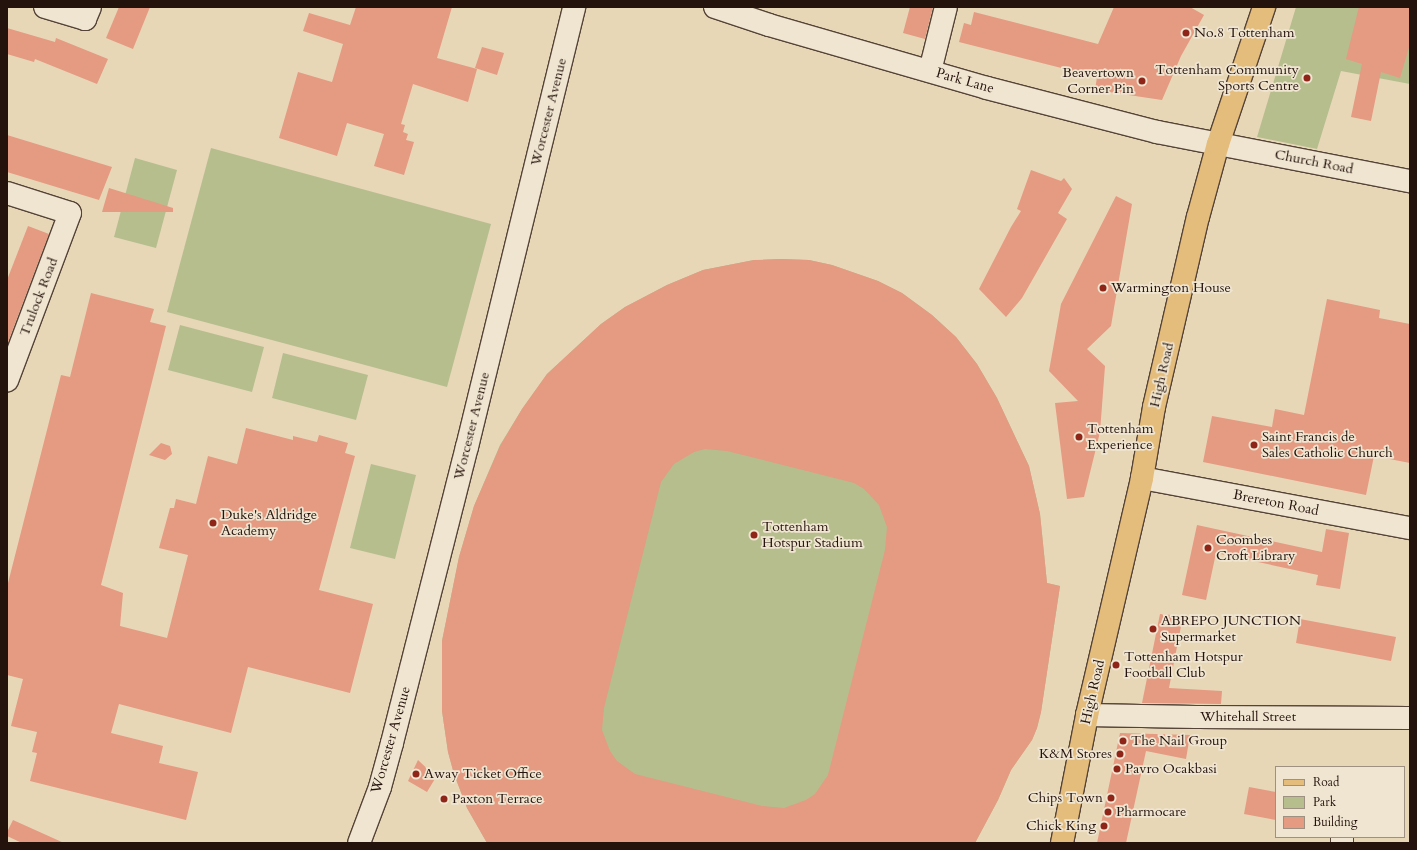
<!DOCTYPE html>
<html>
<head>
<meta charset="utf-8">
<style>
  body { margin:0 }
  #map { position:relative; width:1417px; height:850px; overflow:hidden; background:#e7d7b7; font-family:Cardo,serif }
  div>[style] { position:absolute }
  [style*='--x'] { left:calc(var(--x)*1px); top:calc(var(--y)*1px); width:calc(var(--w)*1px); rotate:calc(var(--a)*1deg) }
  .green>* { inset:0; background:#b6be8e }
  .building>* { inset:0; background:#e59a82 }
  .roads { filter:drop-shadow(1px 0 #554337) drop-shadow(-1px 0 #554337) drop-shadow(0 1px #554337) drop-shadow(0 -1px #554337) }
  .minor>* { height:22px; margin:-11px; padding:0 11px; transform-origin:11px; border-radius:11px; background:#efe5d0 }
  .major>* { height:22px; margin:-11px; padding:0 11px; transform-origin:11px; border-radius:11px; background:#e4bc7c }
  .dots>* { width:11px; height:11px; translate:-50% -50%; box-sizing:border-box; border:2px solid #efe5d0; border-radius:50% }
  span { translate:-50% -50%; white-space:nowrap; text-align:center; line-height:1.15; -webkit-text-stroke:3.5px #efe5d0; paint-order:stroke }
  .poi-label { font-size:14px; color:#24120c }
  .left { translate:0 -50%; text-align:left }
  .right { translate:-100% -50%; text-align:right }
  .street-label { font-size:14px; color:#24120c }
  .frame { position:absolute; inset:0; border:8px solid #24120c; pointer-events:none }
  .legend { position:absolute; left:1275px; top:766px; width:130px; height:72px; box-sizing:border-box; background:#efe5d0; border:1px solid #9e9182; margin:0; padding:5px 7px; list-style:none; font-size:12px; color:#24120c }
  .legend li { display:flex; align-items:center; gap:8px; height:20px }
  .legend b { width:20px; border:1px solid #9e9182 }
</style>
</head>
<body>
<div id="map">
  <div class="green">
    <i style="clip-path:polygon(1296px 7px,1410px 7px,1410px 84px,1341px 71px,1317px 149px,1257px 137px)"></i>
    <i style="clip-path:polygon(211px 148px,491px 224px,447px 387px,167px 312px)"></i>
    <i style="clip-path:polygon(135px 158px,177px 170px,156px 248px,114px 237px)"></i>
    <i style="clip-path:polygon(781px 259px,809px 260px,832px 265px,878px 281px,902px 293px,932px 315px,956px 337px,977px 364px,997px 398px,1029px 466px,1040px 514px,1047px 583px,1060px 586px,1041px 712px,1037px 728px,1032px 740px,1011px 770px,998px 800px,975px 843px,487px 843px,467px 808px,454px 774px,448px 752px,442px 711px,442px 641px,459px 557px,474px 506px,500px 445px,522px 409px,547px 374px,601px 324px,625px 307px,667px 285px,703px 270px,754px 260px)"></i>
    <i style="clip-path:polygon(180px 325px,264px 347px,252px 392px,168px 370px)"></i>
    <i style="clip-path:polygon(283px 353px,368px 375px,356px 420px,272px 398px)"></i>
    <i style="clip-path:polygon(371px 464px,416px 475px,395px 559px,350px 548px)"></i>
  </div>
  <div class="building">
    <i style="clip-path:polygon(119px 7px,150px 7px,133px 49px,106px 38px)"></i>
    <i style="clip-path:polygon(356px 7px,452px 7px,437px 58px,477px 69px,468px 102px,413px 84px,401px 124px,405px 125px,403px 132px,408px 134px,406px 140px,414px 142px,404px 175px,374px 166px,384px 134px,347px 123px,337px 156px,279px 138px,298px 72px,332px 82px,343px 44px,303px 31px,309px 13px,350px 25px)"></i>
    <i style="clip-path:polygon(910px 7px,933px 7px,925px 39px,903px 33px)"></i>
    <i style="clip-path:polygon(1114px 7px,1190px 7px,1204px 15px,1181px 56px,1162px 100px,1095px 90px,1097px 77px,959px 42px,964px 23px,971px 25px,974px 12px,1098px 44px)"></i>
    <i style="clip-path:polygon(1359px 7px,1410px 7px,1410px 44px,1400px 78px,1381px 72px,1371px 121px,1351px 117px,1362px 64px,1346px 59px)"></i>
    <i style="clip-path:polygon(7px 28px,55px 42px,56px 38px,108px 59px,97px 84px,35px 59px,34px 62px,7px 54px)"></i>
    <i style="clip-path:polygon(482px 47px,504px 53px,497px 75px,475px 68px)"></i>
    <i style="clip-path:polygon(7px 135px,112px 167px,99px 200px,7px 172px)"></i>
    <i style="clip-path:polygon(1031px 170px,1061px 181px,1064px 178px,1072px 189px,1058px 213px,1067px 219px,1022px 298px,1006px 317px,979px 289px,1011px 227px,1021px 211px,1017px 209px)"></i>
    <i style="clip-path:polygon(109px 188px,173px 208px,173px 212px,102px 212px)"></i>
    <i style="clip-path:polygon(1116px 196px,1132px 204px,1114px 308px,1111px 326px,1087px 349px,1105px 366px,1100px 432px,1084px 497px,1067px 499px,1055px 403px,1078px 401px,1049px 371px,1061px 304px)"></i>
    <i style="clip-path:polygon(28px 226px,49px 234px,7px 345px,7px 280px)"></i>
    <i style="clip-path:polygon(evenodd,781px 259px,809px 260px,832px 265px,878px 281px,902px 293px,932px 315px,956px 337px,977px 364px,997px 398px,1029px 466px,1040px 514px,1047px 583px,1060px 586px,1041px 712px,1037px 728px,1032px 740px,1011px 770px,998px 800px,975px 843px,487px 843px,467px 808px,454px 774px,448px 752px,442px 711px,442px 641px,459px 557px,474px 506px,500px 446px,522px 409px,547px 374px,601px 324px,625px 307px,667px 285px,703px 270px,754px 260px,781px 259px,705px 449px,727px 451px,854px 483px,864px 489px,879px 505px,887px 527px,885px 550px,828px 775px,815px 794px,806px 800px,784px 808px,762px 806px,635px 774px,617px 761px,610px 751px,602px 730px,604px 708px,661px 482px,674px 464px,694px 452px,705px 449px)"></i>
    <i style="clip-path:polygon(91px 293px,154px 309px,150px 322px,166px 326px,101px 585px,123px 593px,120px 626px,167px 638px,188px 555px,159px 548px,170px 508px,174px 508px,176px 499px,196px 504px,208px 456px,237px 464px,246px 428px,293px 440px,293px 436px,317px 442px,319px 435px,348px 443px,345px 453px,355px 456px,319px 590px,373px 604px,350px 693px,248px 667px,231px 733px,119px 704px,111px 733px,163px 746px,159px 763px,198px 772px,186px 820px,30px 781px,37px 753px,32px 752px,37px 732px,11px 726px,23px 679px,7px 675px,7px 587px,61px 375px,70px 377px)"></i>
    <i style="clip-path:polygon(1327px 299px,1380px 310px,1379px 318px,1410px 324px,1410px 463px,1374px 456px,1366px 495px,1203px 462px,1212px 416px,1272px 427px,1275px 409px,1304px 415px)"></i>
    <i style="clip-path:polygon(161px 443px,170px 446px,172px 454px,165px 460px,149px 455px)"></i>
    <i style="clip-path:polygon(1197px 525px,1322px 552px,1326px 529px,1349px 533px,1340px 589px,1316px 585px,1318px 575px,1216px 553px,1206px 600px,1182px 595px)"></i>
    <i style="clip-path:polygon(1160px 614px,1183px 616px,1169px 688px,1222px 691px,1221px 704px,1142px 703px)"></i>
    <i style="clip-path:polygon(1300px 619px,1396px 637px,1391px 661px,1296px 643px)"></i>
    <i style="clip-path:polygon(1120px 733px,1190px 735px,1186px 759px,1146px 751px,1126px 843px,1097px 843px)"></i>
    <i style="clip-path:polygon(418px 760px,436px 777px,427px 792px,408px 781px)"></i>
    <i style="clip-path:polygon(1249px 787px,1276px 792px,1276px 820px,1244px 814px)"></i>
    <i style="clip-path:polygon(13px 820px,64px 843px,22px 843px,7px 836px,7px 832px)"></i>
  </div>
  <div class="roads">
    <div class="minor">
      <i style="--x:45;--y:7;--w:42;--a:16.7"></i>
      <i style="--x:85;--y:19;--w:13;--a:-67"></i>
      <i style="--x:715;--y:7;--w:57;--a:18.4"></i>
      <i style="--x:769;--y:25;--w:227;--a:16.1"></i>
      <i style="--x:987;--y:88;--w:176;--a:14.5"></i>
      <i style="--x:1157;--y:132;--w:258;--a:11"></i>
      <i style="--x:930;--y:71;--w:66;--a:-76"></i>
      <i style="--x:7;--y:193;--w:66;--a:17.6"></i>
      <i style="--x:70;--y:213;--w:179;--a:110.6"></i>
      <i style="--x:1142;--y:478;--w:273;--a:10.6"></i>
      <i style="--x:1087;--y:715;--w:109;--a:1.1"></i>
      <i style="--x:1196;--y:717;--w:214;--a:0.3"></i>
      <i style="--x:1342;--y:837;--w:6;--a:90"></i>
      <i style="--x:359;--y:843;--w:60;--a:-69.4"></i>
      <i style="--x:380;--y:787;--w:46;--a:-74.7"></i>
      <i style="--x:392;--y:743;--w:305;--a:-75.8"></i>
      <i style="--x:467;--y:447;--w:453;--a:-76.3"></i>
    </div>
    <div class="major">
      <i style="--x:1062;--y:843;--w:130;--a:-78.9"></i>
      <i style="--x:1087;--y:715;--w:243;--a:-76.9"></i>
      <i style="--x:1142;--y:478;--w:72;--a:-80.4"></i>
      <i style="--x:1154;--y:407;--w:195;--a:-77"></i>
      <i style="--x:1198;--y:217;--w:76;--a:-74.7"></i>
      <i style="--x:1218;--y:144;--w:145;--a:-71.4"></i>
    </div>
  </div>
  <div class="dots">
    <i style="left:1186px;top:33px;background:#8f2418"></i>
    <i style="left:1307px;top:78px;background:#8f2418"></i>
    <i style="left:1142px;top:81px;background:#8f2418"></i>
    <i style="left:1103px;top:288px;background:#8f2418"></i>
    <i style="left:1079px;top:437px;background:#8f2418"></i>
    <i style="left:1254px;top:445px;background:#8f2418"></i>
    <i style="left:213px;top:523px;background:#8f2418"></i>
    <i style="left:754px;top:535px;background:#8f2418"></i>
    <i style="left:1208px;top:548px;background:#8f2418"></i>
    <i style="left:1153px;top:629px;background:#8f2418"></i>
    <i style="left:1116px;top:665px;background:#8f2418"></i>
    <i style="left:1123px;top:741px;background:#8f2418"></i>
    <i style="left:1120px;top:754px;background:#8f2418"></i>
    <i style="left:1117px;top:769px;background:#8f2418"></i>
    <i style="left:416px;top:774px;background:#8f2418"></i>
    <i style="left:1111px;top:798px;background:#8f2418"></i>
    <i style="left:444px;top:799px;background:#8f2418"></i>
    <i style="left:1108px;top:812px;background:#8f2418"></i>
    <i style="left:1104px;top:826px;background:#8f2418"></i>
  </div>
  <div class="poi-label">
    <span class="left" style="left:1194px;top:33px">No.8 Tottenham</span>
    <span class="right" style="left:1299px;top:78px">Tottenham Community<br>Sports Centre</span>
    <span class="right" style="left:1134px;top:81px">Beavertown<br>Corner Pin</span>
    <span class="left" style="left:1111px;top:288px">Warmington House</span>
    <span class="left" style="left:1087px;top:437px">Tottenham<br>Experience</span>
    <span class="left" style="left:1262px;top:445px">Saint Francis de<br>Sales Catholic Church</span>
    <span class="left" style="left:221px;top:523px">Duke's Aldridge<br>Academy</span>
    <span class="left" style="left:762px;top:535px">Tottenham<br>Hotspur Stadium</span>
    <span class="left" style="left:1216px;top:548px">Coombes<br>Croft Library</span>
    <span class="left" style="left:1161px;top:629px">ABREPO JUNCTION<br>Supermarket</span>
    <span class="left" style="left:1124px;top:665px">Tottenham Hotspur<br>Football Club</span>
    <span class="left" style="left:1131px;top:741px">The Nail Group</span>
    <span class="right" style="left:1112px;top:754px">K&amp;M Stores</span>
    <span class="left" style="left:1125px;top:769px">Pavro Ocakbasi</span>
    <span class="left" style="left:424px;top:774px">Away Ticket Office</span>
    <span class="right" style="left:1103px;top:798px">Chips Town</span>
    <span class="left" style="left:452px;top:799px">Paxton Terrace</span>
    <span class="left" style="left:1116px;top:812px">Pharmocare</span>
    <span class="right" style="left:1096px;top:826px">Chick King</span>
  </div>
  <div class="street-label">
    <span style="left:965px;top:81px;rotate:16deg">Park Lane</span>
    <span style="left:549px;top:112px;rotate:-76deg">Worcester Avenue</span>
    <span style="left:1314px;top:162px;rotate:11deg">Church Road</span>
    <span style="left:39px;top:297px;rotate:-69deg">Trulock Road</span>
    <span style="left:1162px;top:375px;rotate:-77deg">High Road</span>
    <span style="left:472px;top:426px;rotate:-76deg">Worcester Avenue</span>
    <span style="left:1276px;top:503px;rotate:11deg">Brereton Road</span>
    <span style="left:1093px;top:692px;rotate:-77deg">High Road</span>
    <span style="left:1248px;top:717px">Whitehall Street</span>
    <span style="left:391px;top:740px;rotate:-74deg">Worcester Avenue</span>
  </div>
  <div class="frame"></div>
  <ul class="legend">
  <li><b style="height:5px;background:#e4bc7c"></b>Road</li>
  <li><b style="height:11px;background:#b6be8e"></b>Park</li>
  <li><b style="height:11px;background:#e59a82"></b>Building</li>
  </ul>
</div>
</body>
</html>
